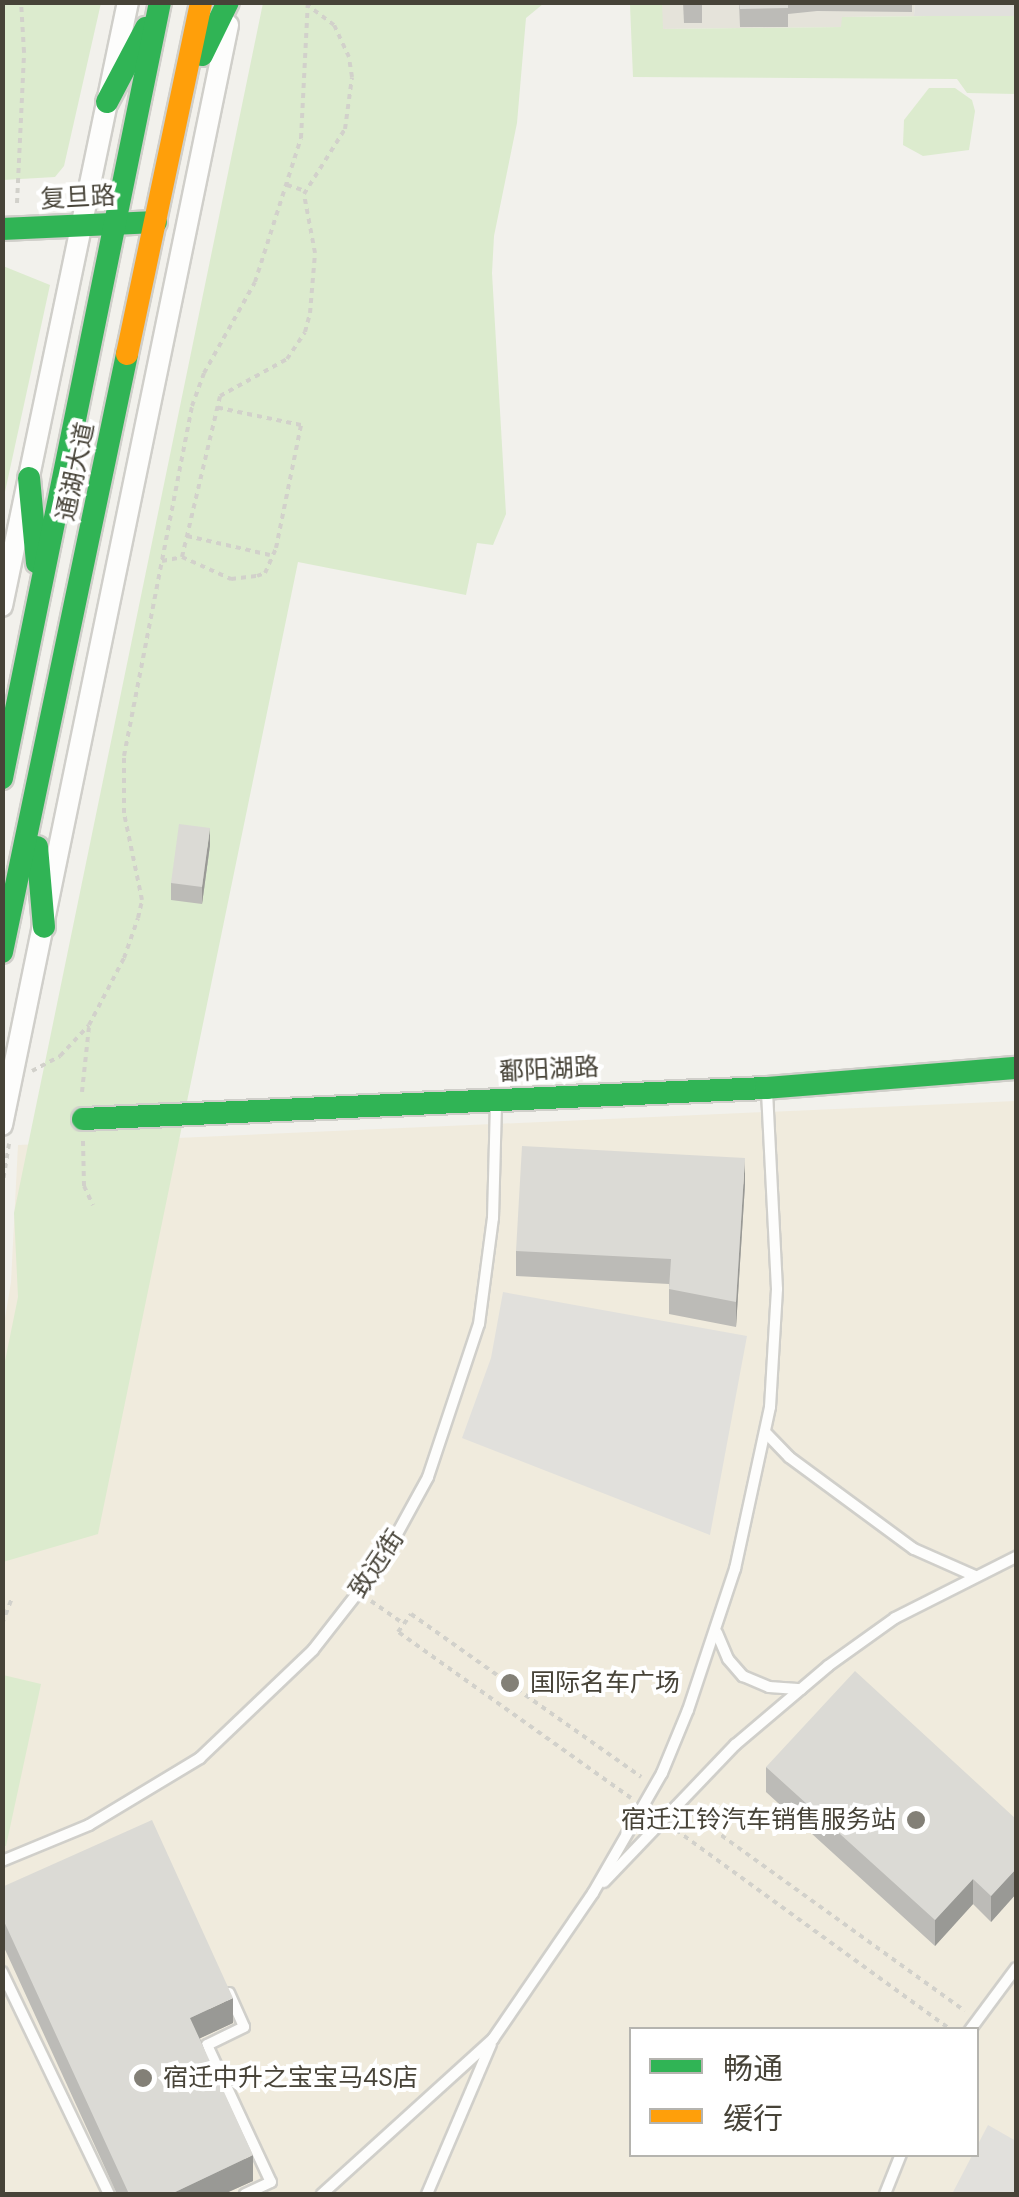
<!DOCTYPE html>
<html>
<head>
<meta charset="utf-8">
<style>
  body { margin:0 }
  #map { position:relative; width:1019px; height:2197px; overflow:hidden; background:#f2f1ec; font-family:"DM Sans","Noto Sans SC",sans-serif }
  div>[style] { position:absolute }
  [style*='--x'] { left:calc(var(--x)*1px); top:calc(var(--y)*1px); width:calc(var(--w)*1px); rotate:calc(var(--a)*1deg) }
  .residential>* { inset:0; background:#e5e3da }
  .commercial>* { inset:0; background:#f0ebdd }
  .green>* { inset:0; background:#dcebce }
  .parking>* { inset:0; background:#e1e0dc }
  .path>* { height:4px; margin-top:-2px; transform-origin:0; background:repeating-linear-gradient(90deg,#d2d1cb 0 5px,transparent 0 10px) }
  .roads { filter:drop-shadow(2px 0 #d0cfca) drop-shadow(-2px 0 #d0cfca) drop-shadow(0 2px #d0cfca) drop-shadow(0 -2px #d0cfca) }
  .lane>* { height:10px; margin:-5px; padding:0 5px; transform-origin:5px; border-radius:5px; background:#fdfdfc }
  .street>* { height:20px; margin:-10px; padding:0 10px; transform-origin:10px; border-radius:10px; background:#fdfdfc }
  .fast>* { height:22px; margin:-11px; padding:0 11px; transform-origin:11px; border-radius:11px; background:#30b455 }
  .slow>* { height:22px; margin:-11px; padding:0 11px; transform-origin:11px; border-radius:11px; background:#ff9f0a }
  .wall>* { inset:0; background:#bcbbb7 }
  .shaded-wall>* { inset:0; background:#999995 }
  .building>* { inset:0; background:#dbdad5 }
  .dots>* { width:28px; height:28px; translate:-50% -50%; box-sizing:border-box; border:5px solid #fff; border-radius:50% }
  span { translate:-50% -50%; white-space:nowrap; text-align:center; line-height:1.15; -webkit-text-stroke:8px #fff; paint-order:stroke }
  .street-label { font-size:25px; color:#474338 }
  .poi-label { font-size:25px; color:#474338 }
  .left { translate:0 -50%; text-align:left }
  .right { translate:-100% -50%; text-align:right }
  .frame { position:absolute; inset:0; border:5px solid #474338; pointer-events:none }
  .legend { position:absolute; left:629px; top:2027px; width:350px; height:130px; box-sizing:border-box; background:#fff; border:2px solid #b5b4af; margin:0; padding:12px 18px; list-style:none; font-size:30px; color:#474338 }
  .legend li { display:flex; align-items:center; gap:20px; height:50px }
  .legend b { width:50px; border:2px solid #b5b4af }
</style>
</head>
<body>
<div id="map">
  <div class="residential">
    <i style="clip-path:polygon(662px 3px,915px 3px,914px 16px,842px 17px,842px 27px,662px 29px)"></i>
  </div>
  <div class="commercial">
    <i style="clip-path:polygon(evenodd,1016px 1101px,1016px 2194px,3px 2194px,2px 1336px,11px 1282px,18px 1145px,1016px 1101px,632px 2030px,976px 2030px,976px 2154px,632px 2154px,632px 2030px)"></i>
  </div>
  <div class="green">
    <i style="clip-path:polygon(3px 2px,101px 3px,64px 166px,55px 177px,3px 180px)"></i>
    <i style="clip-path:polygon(263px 3px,662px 3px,663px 29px,841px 27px,842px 17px,1016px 15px,1016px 94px,967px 93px,957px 79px,633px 77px,630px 5px,543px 4px,526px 18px,517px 123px,494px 236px,492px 273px,506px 514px,493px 545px,477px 543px,466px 595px,298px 562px,98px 1534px,3px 1562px,3px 1371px,18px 1297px,14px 1213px)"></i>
    <i style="clip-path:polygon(929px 88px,955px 88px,972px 100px,975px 111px,969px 150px,923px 156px,903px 145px,904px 120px)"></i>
    <i style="clip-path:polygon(3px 266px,50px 285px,3px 501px,2px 266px)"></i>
    <i style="clip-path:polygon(3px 1675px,41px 1684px,6px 1846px,2px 1845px)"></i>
  </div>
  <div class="parking">
    <i style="clip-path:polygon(915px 2px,1016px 3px,1016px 16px,914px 16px)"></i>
    <i style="clip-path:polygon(503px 1292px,747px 1336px,710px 1535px,462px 1438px,491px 1358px)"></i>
    <i style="clip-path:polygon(988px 2125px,1016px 2141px,1016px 2194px,952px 2194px)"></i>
  </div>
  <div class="path">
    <i style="--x:287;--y:185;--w:19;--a:18"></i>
    <i style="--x:17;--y:203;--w:151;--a:-87.3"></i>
    <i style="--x:24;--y:52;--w:50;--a:-93.4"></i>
    <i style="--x:187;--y:536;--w:85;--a:12.9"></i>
    <i style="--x:182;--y:557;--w:165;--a:-76.7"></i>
    <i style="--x:220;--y:396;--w:77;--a:-28.9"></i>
    <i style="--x:287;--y:359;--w:32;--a:-56"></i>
    <i style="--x:305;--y:332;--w:20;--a:-75"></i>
    <i style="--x:310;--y:313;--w:60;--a:-85.2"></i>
    <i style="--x:315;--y:253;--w:60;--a:-100.6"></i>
    <i style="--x:304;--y:194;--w:77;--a:-57.8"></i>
    <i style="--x:345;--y:129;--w:52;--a:-82.3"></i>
    <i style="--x:352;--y:77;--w:20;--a:-99"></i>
    <i style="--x:349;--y:57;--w:35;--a:-115"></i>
    <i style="--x:334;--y:25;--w:34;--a:-143"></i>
    <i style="--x:162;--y:561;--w:20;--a:-11"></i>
    <i style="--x:182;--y:557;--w:54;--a:24.2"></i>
    <i style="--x:231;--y:579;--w:26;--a:-7"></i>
    <i style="--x:257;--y:576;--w:9;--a:-21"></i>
    <i style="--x:265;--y:573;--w:27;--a:-66"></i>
    <i style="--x:276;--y:548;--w:126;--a:-78.5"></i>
    <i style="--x:301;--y:425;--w:88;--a:-168.2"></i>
    <i style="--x:32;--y:1071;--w:32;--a:-28"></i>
    <i style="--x:60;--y:1056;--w:42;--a:-46.9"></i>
    <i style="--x:89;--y:1025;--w:76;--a:-62.4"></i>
    <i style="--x:124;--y:958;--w:42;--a:-70.7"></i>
    <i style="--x:138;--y:918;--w:18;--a:-77"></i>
    <i style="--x:142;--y:900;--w:89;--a:-101.7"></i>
    <i style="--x:124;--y:813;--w:57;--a:-90"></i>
    <i style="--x:124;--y:756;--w:357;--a:-79"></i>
    <i style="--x:192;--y:406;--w:35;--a:-70"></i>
    <i style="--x:204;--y:373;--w:104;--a:-60.7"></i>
    <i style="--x:255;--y:282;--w:151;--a:-72.3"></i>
    <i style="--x:301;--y:138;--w:136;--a:-87.1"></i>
    <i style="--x:82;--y:1092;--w:65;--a:-83.9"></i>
    <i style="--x:83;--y:1141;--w:45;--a:88.7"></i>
    <i style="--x:84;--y:1186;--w:21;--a:65"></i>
    <i style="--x:2;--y:1188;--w:45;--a:-81"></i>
    <i style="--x:371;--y:1601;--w:40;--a:34.9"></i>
    <i style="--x:2;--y:1624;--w:28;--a:-69"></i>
    <i style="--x:631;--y:1798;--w:286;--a:-144.5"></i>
    <i style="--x:398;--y:1632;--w:22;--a:-54"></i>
    <i style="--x:411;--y:1614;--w:282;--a:35.3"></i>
    <i style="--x:689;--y:1812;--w:340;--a:35.8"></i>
    <i style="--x:676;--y:1830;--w:340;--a:36"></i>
  </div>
  <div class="roads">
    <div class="lane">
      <i style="--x:766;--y:1433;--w:33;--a:46"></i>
      <i style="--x:789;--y:1457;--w:155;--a:36.4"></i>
      <i style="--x:914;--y:1549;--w:67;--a:23.9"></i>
      <i style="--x:717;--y:1633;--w:28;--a:67"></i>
      <i style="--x:728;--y:1659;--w:23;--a:49"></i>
      <i style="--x:743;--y:1676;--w:28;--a:23"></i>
      <i style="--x:769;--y:1687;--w:32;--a:4"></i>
      <i style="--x:2;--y:1861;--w:94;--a:-22.5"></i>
      <i style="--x:89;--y:1825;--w:130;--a:-31.1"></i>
      <i style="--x:200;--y:1758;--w:156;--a:-43.7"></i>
      <i style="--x:313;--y:1650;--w:110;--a:-52"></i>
      <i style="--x:381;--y:1563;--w:98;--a:-61.3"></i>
      <i style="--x:428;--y:1477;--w:161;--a:-71.6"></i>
      <i style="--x:479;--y:1324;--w:107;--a:-82.5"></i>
      <i style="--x:493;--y:1218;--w:112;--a:-88.5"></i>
      <i style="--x:604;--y:1882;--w:190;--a:-46.3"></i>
      <i style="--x:735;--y:1745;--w:122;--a:-40.3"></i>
      <i style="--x:828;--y:1666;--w:82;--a:-35.6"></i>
      <i style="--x:895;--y:1618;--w:136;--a:-26.8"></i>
      <i style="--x:2;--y:1972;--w:246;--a:64.3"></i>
      <i style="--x:229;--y:1993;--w:37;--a:66"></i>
      <i style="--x:244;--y:2027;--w:41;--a:154.1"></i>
      <i style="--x:207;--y:2045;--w:151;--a:65"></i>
      <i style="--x:271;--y:2182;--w:29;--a:155"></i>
      <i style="--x:970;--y:2030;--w:77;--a:-53.4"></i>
      <i style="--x:322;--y:2194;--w:231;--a:-42.2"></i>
      <i style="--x:493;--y:2039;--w:177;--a:-55.6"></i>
      <i style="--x:593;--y:1893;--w:138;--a:-60.1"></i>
      <i style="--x:662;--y:1773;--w:68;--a:-67.6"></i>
      <i style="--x:688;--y:1710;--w:149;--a:-71.6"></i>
      <i style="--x:735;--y:1569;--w:166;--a:-77.8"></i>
      <i style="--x:770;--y:1407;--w:118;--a:-86.6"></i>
      <i style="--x:777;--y:1289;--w:196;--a:-92.9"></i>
      <i style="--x:427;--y:2194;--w:163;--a:-66.9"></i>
      <i style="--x:885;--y:2194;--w:43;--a:-68.2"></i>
    </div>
    <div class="street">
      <i style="--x:2;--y:606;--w:617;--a:-78.22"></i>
      <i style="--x:2;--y:1125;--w:1123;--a:-78.39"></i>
    </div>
    <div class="fast">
      <i style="--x:202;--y:55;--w:59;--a:-63.9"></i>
      <i style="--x:107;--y:102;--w:84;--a:-62.2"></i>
      <i style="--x:2;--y:229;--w:154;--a:-2.6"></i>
      <i style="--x:29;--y:478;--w:85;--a:84.6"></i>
      <i style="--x:2;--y:778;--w:792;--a:-78.49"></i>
      <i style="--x:37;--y:847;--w:80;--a:85"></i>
      <i style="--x:2;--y:952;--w:611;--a:-78.19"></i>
      <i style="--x:83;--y:1119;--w:684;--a:-2.6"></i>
      <i style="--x:766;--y:1088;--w:251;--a:-4.6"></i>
    </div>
    <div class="slow">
      <i style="--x:127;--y:354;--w:360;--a:-78.1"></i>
    </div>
  </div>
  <div class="wall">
    <i style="clip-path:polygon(683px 2px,702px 2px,702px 23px,684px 23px)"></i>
    <i style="clip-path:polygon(739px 2px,912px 2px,912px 12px,817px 11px,788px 14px,788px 27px,740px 27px)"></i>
    <i style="clip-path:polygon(210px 845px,202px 904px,171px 900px,171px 883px)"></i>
    <i style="clip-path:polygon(745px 1184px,736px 1327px,669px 1314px,669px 1284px,516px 1276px,516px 1251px)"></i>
    <i style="clip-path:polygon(766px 1767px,1016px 1819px,1016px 1894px,991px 1922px,973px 1904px,935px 1946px,766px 1792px)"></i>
    <i style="clip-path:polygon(2px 1887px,233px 2023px,200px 2038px,253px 2181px,224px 2194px,117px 2194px,2px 1943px)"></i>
  </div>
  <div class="shaded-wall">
    <i style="clip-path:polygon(210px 828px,210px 845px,202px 904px,202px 887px)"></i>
    <i style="clip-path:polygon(745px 1158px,745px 1184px,736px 1327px,736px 1302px)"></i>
    <i style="clip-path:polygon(1016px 1869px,1016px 1894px,991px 1922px,991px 1896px)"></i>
    <i style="clip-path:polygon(973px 1879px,973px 1904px,935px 1946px,935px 1920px)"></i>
    <i style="clip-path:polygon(233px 1998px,233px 2023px,190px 2043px,190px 2018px)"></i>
    <i style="clip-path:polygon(253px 2155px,253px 2181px,224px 2194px,171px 2194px)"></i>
  </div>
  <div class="building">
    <i style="clip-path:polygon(684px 2px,702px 2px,702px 4px,684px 4px)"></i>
    <i style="clip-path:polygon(739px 2px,788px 2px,788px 8px,740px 9px)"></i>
    <i style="clip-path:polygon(179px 824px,210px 828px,202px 887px,171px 883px)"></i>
    <i style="clip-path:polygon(522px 1146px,745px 1158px,736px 1302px,669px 1289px,671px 1259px,516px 1251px)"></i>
    <i style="clip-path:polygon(855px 1671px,1016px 1819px,1016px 1869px,991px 1896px,973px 1879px,935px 1920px,766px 1767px)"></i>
    <i style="clip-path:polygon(152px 1820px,233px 1998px,190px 2018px,253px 2155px,171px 2194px,129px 2194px,2px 1917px,2px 1887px)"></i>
  </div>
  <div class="dots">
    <i style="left:510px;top:1683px;background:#838077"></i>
    <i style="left:916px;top:1820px;background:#838077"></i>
    <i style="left:143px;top:2078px;background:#838077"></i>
  </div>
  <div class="street-label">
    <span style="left:78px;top:198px;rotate:-3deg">复旦路</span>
    <span style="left:76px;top:472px;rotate:-78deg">通湖大道</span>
    <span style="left:549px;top:1070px;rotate:-3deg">鄱阳湖路</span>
    <span style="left:377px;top:1564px;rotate:-56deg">致远街</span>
  </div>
  <div class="poi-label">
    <span class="left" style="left:530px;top:1683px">国际名车广场</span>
    <span class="right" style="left:896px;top:1820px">宿迁江铃汽车销售服务站</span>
    <span class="left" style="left:163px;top:2078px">宿迁中升之宝宝马4S店</span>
  </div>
  <div class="frame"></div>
  <ul class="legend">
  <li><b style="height:12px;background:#30b455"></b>畅通</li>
  <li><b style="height:12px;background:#ff9f0a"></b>缓行</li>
  </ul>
</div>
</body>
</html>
